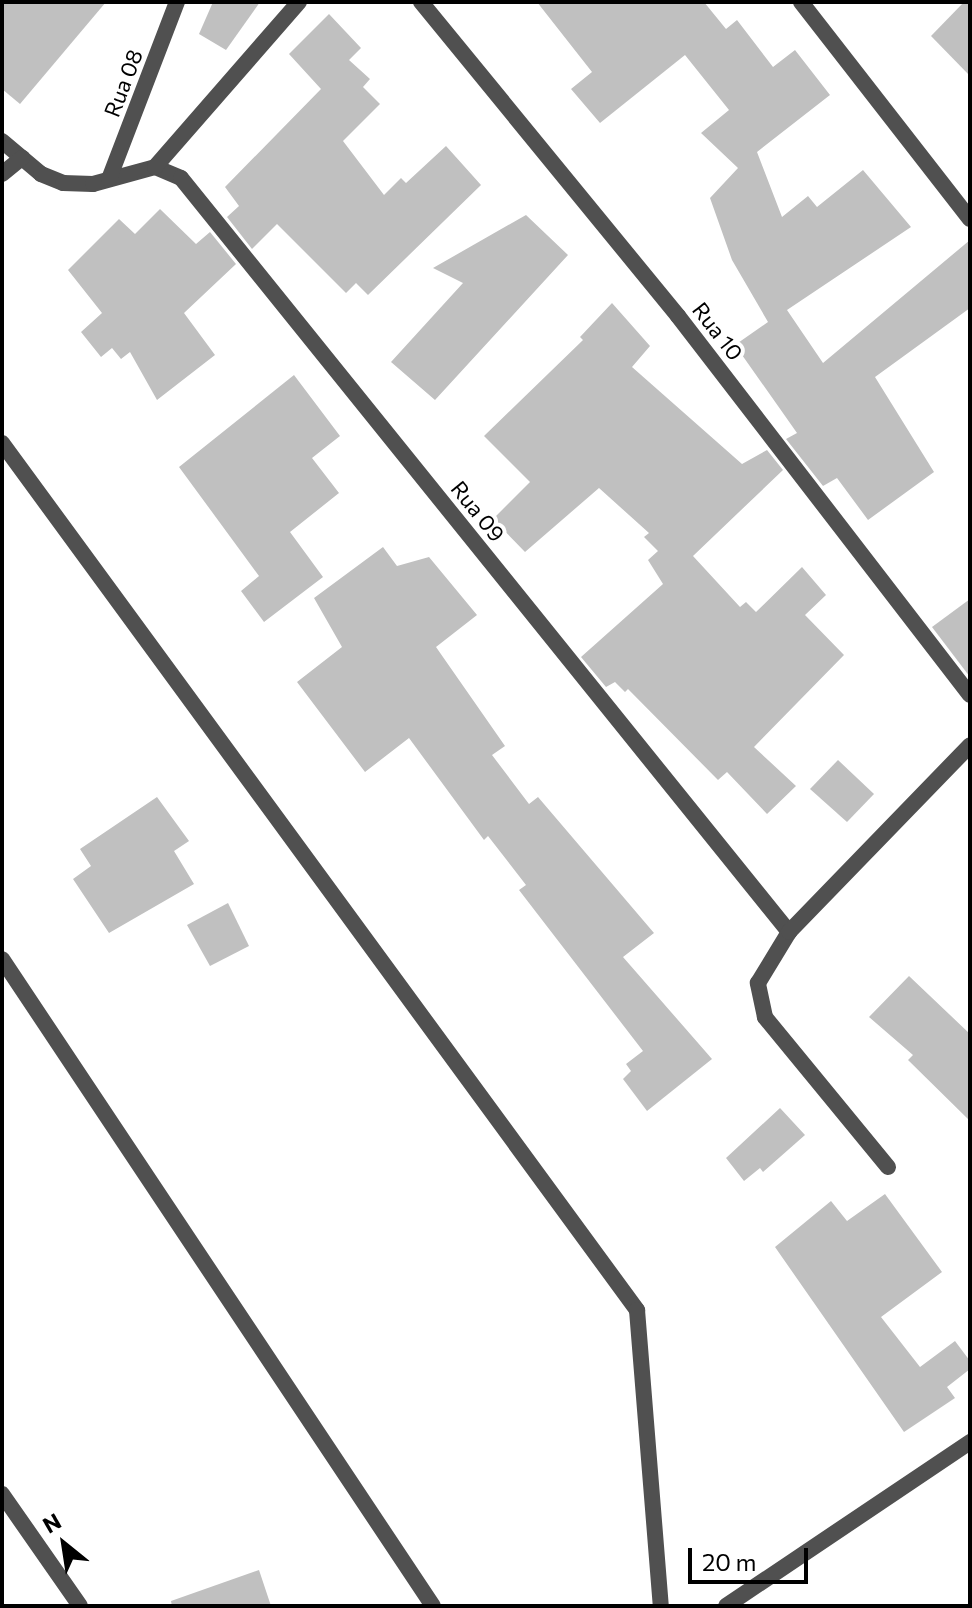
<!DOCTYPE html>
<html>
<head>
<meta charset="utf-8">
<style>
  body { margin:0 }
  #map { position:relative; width:972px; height:1608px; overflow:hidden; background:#fff; font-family:Commissioner,sans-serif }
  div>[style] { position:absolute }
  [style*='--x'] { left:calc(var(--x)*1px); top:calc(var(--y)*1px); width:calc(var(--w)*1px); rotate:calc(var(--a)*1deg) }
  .building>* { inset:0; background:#c0c0c0 }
  .street>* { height:16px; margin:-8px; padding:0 8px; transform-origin:8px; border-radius:8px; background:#505050 }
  span { translate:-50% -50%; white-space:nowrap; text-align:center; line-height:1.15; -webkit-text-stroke:8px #fff; paint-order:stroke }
  .street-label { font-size:22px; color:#000 }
  .frame { position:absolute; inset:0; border:4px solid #000; pointer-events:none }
  .north { position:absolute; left:24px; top:1504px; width:80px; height:80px; -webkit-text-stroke:6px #fff; paint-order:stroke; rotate:330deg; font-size:22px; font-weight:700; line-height:32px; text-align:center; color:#000 }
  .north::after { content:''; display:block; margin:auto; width:28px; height:36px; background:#000; clip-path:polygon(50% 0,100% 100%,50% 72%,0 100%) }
  .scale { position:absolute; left:688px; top:1548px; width:120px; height:36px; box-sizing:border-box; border:4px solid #000; border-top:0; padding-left:10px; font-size:24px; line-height:28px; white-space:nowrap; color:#000; -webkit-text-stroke:6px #fff; paint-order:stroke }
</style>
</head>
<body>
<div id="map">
  <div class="building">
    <i style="clip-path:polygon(2px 2px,106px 2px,20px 104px,2px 89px)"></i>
    <i style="clip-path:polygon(213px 2px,260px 2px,226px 50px,199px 34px)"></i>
    <i style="clip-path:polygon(537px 2px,704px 2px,726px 29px,737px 20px,773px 67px,795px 50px,830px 95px,757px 152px,782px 217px,808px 196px,817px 207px,863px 170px,911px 227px,787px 310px,823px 363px,970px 240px,970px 308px,875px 377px,934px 472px,868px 520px,837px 478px,823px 486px,786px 439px,797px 433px,735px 345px,768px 322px,732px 260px,710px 198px,738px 168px,701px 133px,729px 110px,685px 55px,600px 123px,571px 89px,592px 72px)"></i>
    <i style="clip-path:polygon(964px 2px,970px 2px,970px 76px,931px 36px)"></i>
    <i style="clip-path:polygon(329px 14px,361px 48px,349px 60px,370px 79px,363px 87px,380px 104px,343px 141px,384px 195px,401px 178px,406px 183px,446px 146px,481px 185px,368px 295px,356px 283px,346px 293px,277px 224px,252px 249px,227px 217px,239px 206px,225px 187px,321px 89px,289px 54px)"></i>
    <i style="clip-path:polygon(160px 209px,196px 244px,210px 232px,236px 264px,184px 313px,215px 355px,157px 400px,130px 352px,121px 359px,112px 348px,101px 357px,81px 332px,102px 313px,68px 270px,119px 219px,135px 234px)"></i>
    <i style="clip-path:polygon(526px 215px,568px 255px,435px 400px,391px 362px,463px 283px,433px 268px)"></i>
    <i style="clip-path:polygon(612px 303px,650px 346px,632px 367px,742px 464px,767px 450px,783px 470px,693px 556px,740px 607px,746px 602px,756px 612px,802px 567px,826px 595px,805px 615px,844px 655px,754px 747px,796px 786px,767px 814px,727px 772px,718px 780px,628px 689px,625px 692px,615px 682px,606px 687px,581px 657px,663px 584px,648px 560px,658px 551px,644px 537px,649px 533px,599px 488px,525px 552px,493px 519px,530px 482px,484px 436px,583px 340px,580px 337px)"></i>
    <i style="clip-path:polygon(294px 375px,340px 436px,312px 458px,339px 493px,290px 532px,323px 577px,264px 622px,241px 591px,259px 576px,179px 467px)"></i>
    <i style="clip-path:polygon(383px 547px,397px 566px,429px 557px,477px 615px,436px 647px,505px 746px,492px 755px,529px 804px,538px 797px,654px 933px,623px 957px,712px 1059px,647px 1111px,623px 1079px,631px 1071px,626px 1064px,643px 1051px,519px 890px,526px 885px,488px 836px,484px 840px,409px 738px,365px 772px,297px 682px,342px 647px,314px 598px)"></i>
    <i style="clip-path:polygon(970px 599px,970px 677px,932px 627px)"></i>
    <i style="clip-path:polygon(838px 760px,874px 794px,847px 822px,810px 789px)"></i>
    <i style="clip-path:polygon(157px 797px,189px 841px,174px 851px,194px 884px,109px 933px,73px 879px,91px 866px,80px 849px)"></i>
    <i style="clip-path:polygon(228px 903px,249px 946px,210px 966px,187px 925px)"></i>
    <i style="clip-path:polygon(909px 976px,970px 1034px,970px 1121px,908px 1060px,913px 1055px,869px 1017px)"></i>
    <i style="clip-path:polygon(780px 1108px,805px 1135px,763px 1172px,760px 1168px,744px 1181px,726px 1158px)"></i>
    <i style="clip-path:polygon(885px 1194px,942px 1272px,881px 1317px,920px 1367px,955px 1341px,970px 1361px,970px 1369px,947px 1387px,955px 1398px,904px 1432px,775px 1247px,831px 1201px,847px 1221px)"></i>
    <i style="clip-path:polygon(259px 1570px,271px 1606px,172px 1606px,171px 1601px)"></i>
  </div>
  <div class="street">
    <i style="--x:421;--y:2;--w:406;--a:50.7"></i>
    <i style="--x:678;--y:316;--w:478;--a:52.4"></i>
    <i style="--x:801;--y:2;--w:275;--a:52.1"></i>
    <i style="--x:2;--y:141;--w:51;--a:40.2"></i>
    <i style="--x:41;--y:174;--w:24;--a:22"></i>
    <i style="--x:63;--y:183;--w:30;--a:2"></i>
    <i style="--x:93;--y:184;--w:64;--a:-15.3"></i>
    <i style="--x:155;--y:167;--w:28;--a:23"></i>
    <i style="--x:181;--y:178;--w:969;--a:51.12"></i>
    <i style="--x:155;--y:167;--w:219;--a:-48.9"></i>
    <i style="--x:2;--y:174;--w:26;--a:-39"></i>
    <i style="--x:109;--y:179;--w:190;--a:-69"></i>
    <i style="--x:2;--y:443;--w:1075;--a:53.78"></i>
    <i style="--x:637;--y:1310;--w:297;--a:85.4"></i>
    <i style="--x:2;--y:959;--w:777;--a:56.33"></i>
    <i style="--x:888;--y:1167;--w:194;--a:-129.4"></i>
    <i style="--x:765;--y:1017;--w:35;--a:-102"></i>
    <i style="--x:758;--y:983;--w:60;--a:-58.7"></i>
    <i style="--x:789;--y:932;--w:260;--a:-45.9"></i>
    <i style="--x:2;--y:1494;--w:136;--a:55.1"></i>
    <i style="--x:726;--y:1606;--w:294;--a:-33.9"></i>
  </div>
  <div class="street-label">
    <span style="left:123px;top:83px;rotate:-69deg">Rua 08</span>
    <span style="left:718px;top:331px;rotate:52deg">Rua 10</span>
    <span style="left:478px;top:511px;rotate:51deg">Rua 09</span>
  </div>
  <div class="frame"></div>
  <div class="north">N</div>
  <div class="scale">20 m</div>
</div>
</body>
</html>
